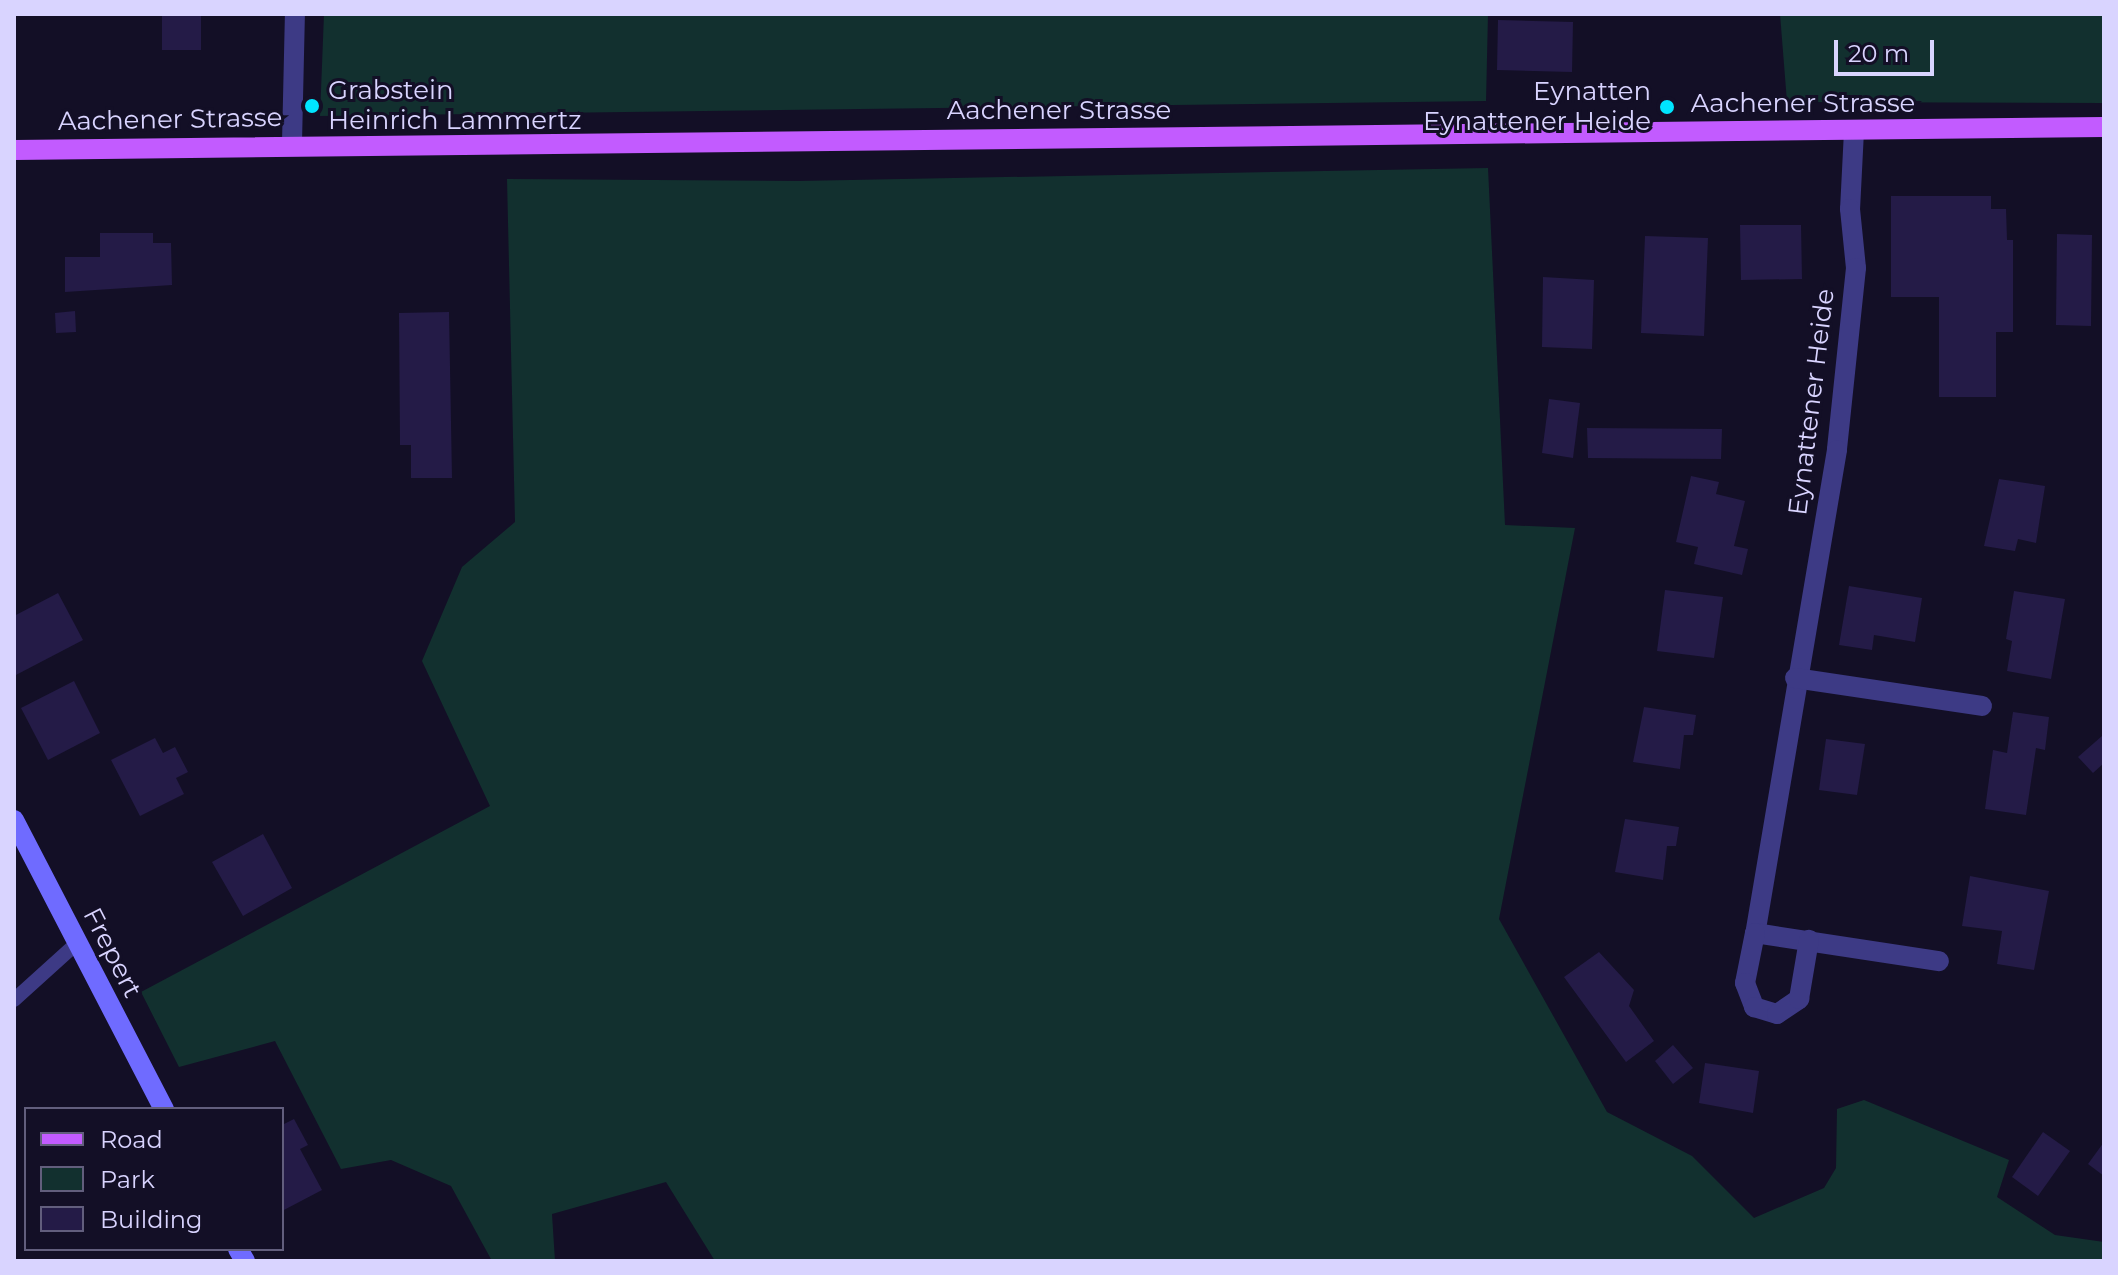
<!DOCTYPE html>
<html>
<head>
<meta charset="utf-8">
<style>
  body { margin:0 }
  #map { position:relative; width:2118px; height:1275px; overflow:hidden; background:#130f26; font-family:Montserrat,sans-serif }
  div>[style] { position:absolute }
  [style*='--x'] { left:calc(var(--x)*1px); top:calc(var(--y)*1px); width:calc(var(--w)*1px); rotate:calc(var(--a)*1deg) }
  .green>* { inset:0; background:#12302f }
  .building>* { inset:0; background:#241b47 }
  .lane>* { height:14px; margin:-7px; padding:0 7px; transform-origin:7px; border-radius:7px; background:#3d3a85 }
  .street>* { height:20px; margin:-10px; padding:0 10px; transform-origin:10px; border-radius:10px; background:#3d3a85 }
  .secondary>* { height:20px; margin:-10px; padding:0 10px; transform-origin:10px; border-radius:10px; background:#6f6bff }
  .primary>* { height:20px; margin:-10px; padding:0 10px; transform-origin:10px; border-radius:10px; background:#c25bff }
  .dots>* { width:22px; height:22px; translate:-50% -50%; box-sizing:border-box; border:4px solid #130f26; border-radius:50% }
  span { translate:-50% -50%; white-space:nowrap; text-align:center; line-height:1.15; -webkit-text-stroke:6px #130f26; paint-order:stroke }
  .poi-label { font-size:26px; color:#d9d4ff }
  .left { translate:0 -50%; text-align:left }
  .right { translate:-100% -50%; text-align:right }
  .street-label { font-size:26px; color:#d9d4ff }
  .frame { position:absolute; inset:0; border:16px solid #d9d4ff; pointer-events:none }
  .legend { position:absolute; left:24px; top:1107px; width:260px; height:144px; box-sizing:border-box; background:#130f26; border:2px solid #625e7d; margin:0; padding:10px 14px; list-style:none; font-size:24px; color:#d9d4ff }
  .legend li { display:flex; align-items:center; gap:16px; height:40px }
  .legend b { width:40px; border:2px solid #625e7d }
  .scale { position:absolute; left:1834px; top:40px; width:100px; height:36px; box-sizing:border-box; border:4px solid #d9d4ff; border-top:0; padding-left:10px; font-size:24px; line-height:28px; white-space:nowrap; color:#d9d4ff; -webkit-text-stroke:6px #130f26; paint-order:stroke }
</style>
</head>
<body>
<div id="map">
  <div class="green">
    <i style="clip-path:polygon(324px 14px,1488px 14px,1486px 101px,320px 116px)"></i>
    <i style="clip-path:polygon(1780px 14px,2104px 14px,2104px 103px,1787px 102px)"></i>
    <i style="clip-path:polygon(1488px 168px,1505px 525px,1575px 528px,1499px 919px,1607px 1112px,1692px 1156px,1754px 1218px,1824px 1188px,1836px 1168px,1837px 1109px,1864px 1100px,2009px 1160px,1997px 1197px,2055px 1235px,2104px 1242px,2104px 1261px,715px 1261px,666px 1182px,552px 1214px,555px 1261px,492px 1261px,451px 1186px,391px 1160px,341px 1169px,275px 1041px,179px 1067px,141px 992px,490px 806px,422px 661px,462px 567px,515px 522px,507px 179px,799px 181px)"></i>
  </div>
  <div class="building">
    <i style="clip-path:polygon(162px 14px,201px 14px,201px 50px,162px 50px)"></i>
    <i style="clip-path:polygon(1498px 20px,1573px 22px,1572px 72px,1497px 70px)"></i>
    <i style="clip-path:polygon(1891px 196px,1991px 196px,1991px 209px,2006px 209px,2007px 240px,2013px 240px,2013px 332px,1996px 332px,1996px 397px,1939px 397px,1939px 297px,1891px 297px)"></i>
    <i style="clip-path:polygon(1740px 225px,1801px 225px,1802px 279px,1741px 280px)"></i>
    <i style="clip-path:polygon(100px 233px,153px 233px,153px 243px,171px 243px,172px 285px,65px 292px,65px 257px,100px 257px)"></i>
    <i style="clip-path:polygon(2057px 234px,2092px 235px,2091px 326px,2056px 325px)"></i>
    <i style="clip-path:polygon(1645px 236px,1708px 238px,1704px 336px,1641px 333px)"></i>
    <i style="clip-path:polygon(1543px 277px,1594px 280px,1592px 349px,1542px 347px)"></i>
    <i style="clip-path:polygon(75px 311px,76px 332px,56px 333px,55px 313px)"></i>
    <i style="clip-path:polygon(449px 312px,452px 478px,411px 478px,411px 445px,400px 445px,399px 313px)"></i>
    <i style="clip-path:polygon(1549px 399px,1580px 403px,1573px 458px,1542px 453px)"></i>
    <i style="clip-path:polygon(1587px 428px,1722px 429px,1721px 459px,1588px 458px)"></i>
    <i style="clip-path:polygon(1691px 476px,1719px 482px,1716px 494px,1745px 501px,1734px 546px,1748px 549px,1742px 575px,1694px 564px,1698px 547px,1676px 542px)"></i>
    <i style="clip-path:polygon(1999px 479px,2045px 486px,2036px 543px,2018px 539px,2015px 551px,1984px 546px)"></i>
    <i style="clip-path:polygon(1849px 586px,1922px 598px,1915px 642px,1874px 635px,1872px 650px,1839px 645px)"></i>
    <i style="clip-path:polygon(1665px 590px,1723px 597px,1714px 658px,1657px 651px)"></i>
    <i style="clip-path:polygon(2014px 591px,2065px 599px,2051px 679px,2007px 671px,2012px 641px,2006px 639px)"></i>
    <i style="clip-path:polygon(58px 593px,83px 640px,14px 676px,14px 616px)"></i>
    <i style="clip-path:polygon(74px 681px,100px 733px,48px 760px,21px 708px)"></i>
    <i style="clip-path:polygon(1644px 707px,1696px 715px,1693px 735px,1684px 735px,1680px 769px,1633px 762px)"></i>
    <i style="clip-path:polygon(2013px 712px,2049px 717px,2045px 750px,2036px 748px,2026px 815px,1985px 809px,1993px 750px,2007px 753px)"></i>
    <i style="clip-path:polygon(2102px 736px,2104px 763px,2093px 773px,2078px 757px)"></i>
    <i style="clip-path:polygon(155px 738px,163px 753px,175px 747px,188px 772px,176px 778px,184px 794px,140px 816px,111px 760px)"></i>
    <i style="clip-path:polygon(1826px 739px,1865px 744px,1857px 795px,1819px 790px)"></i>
    <i style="clip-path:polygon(1625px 819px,1679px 827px,1676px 846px,1667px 846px,1663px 880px,1615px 872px)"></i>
    <i style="clip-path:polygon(263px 834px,292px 888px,243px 916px,212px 862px)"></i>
    <i style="clip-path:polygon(1970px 876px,2049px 891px,2034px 970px,1997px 964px,2002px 931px,1962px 926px)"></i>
    <i style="clip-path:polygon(1599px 952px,1634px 990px,1629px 1006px,1654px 1041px,1626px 1062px,1564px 977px)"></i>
    <i style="clip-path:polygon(1673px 1045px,1693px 1068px,1673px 1084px,1655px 1061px)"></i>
    <i style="clip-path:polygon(1705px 1063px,1759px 1071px,1753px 1113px,1699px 1103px)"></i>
    <i style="clip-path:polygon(294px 1119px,308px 1145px,300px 1149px,322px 1190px,282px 1211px,282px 1125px)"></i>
    <i style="clip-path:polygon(2043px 1132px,2070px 1151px,2038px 1196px,2012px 1177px)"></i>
    <i style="clip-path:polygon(2104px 1142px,2104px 1176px,2088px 1164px)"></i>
  </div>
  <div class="lane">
    <i style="--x:14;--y:1000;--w:85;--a:-42.1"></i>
  </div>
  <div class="street">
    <i style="--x:1854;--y:131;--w:78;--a:92.9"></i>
    <i style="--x:1850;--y:209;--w:59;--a:84.2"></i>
    <i style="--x:1856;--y:268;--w:183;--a:96"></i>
    <i style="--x:1837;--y:450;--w:490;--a:99.6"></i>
    <i style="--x:1755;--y:933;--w:186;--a:8.7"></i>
    <i style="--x:292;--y:143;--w:129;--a:-88.7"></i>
    <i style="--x:1795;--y:678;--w:189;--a:8.5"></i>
    <i style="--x:1755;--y:933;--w:51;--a:101.3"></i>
    <i style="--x:1745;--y:983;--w:26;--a:69"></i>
    <i style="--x:1754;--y:1007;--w:24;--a:17"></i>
    <i style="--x:1777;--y:1014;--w:27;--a:-34"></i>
    <i style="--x:1799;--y:999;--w:60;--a:-80.4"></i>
  </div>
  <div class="secondary">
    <i style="--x:14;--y:820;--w:326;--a:62.6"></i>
    <i style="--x:238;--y:1249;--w:14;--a:60"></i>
  </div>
  <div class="primary">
    <i style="--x:14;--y:150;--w:2090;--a:-0.63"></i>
  </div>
  <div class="dots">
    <i style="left:312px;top:106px;background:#00e5ff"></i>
    <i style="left:1667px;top:107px;background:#00e5ff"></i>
  </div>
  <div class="poi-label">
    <span class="left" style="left:328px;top:106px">Grabstein<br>Heinrich Lammertz</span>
    <span class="right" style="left:1651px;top:107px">Eynatten<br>Eynattener Heide</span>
  </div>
  <div class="street-label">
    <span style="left:1803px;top:104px">Aachener Strasse</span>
    <span style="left:1059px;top:111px">Aachener Strasse</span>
    <span style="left:170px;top:120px;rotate:-1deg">Aachener Strasse</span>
    <span style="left:1812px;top:402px;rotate:-83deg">Eynattener Heide</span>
    <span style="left:112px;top:953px;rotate:63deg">Frepert</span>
  </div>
  <div class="frame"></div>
  <ul class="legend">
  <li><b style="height:10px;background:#c25bff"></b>Road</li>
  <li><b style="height:22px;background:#12302f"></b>Park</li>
  <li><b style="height:22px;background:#241b47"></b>Building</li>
  </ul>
  <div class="scale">20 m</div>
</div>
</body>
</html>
